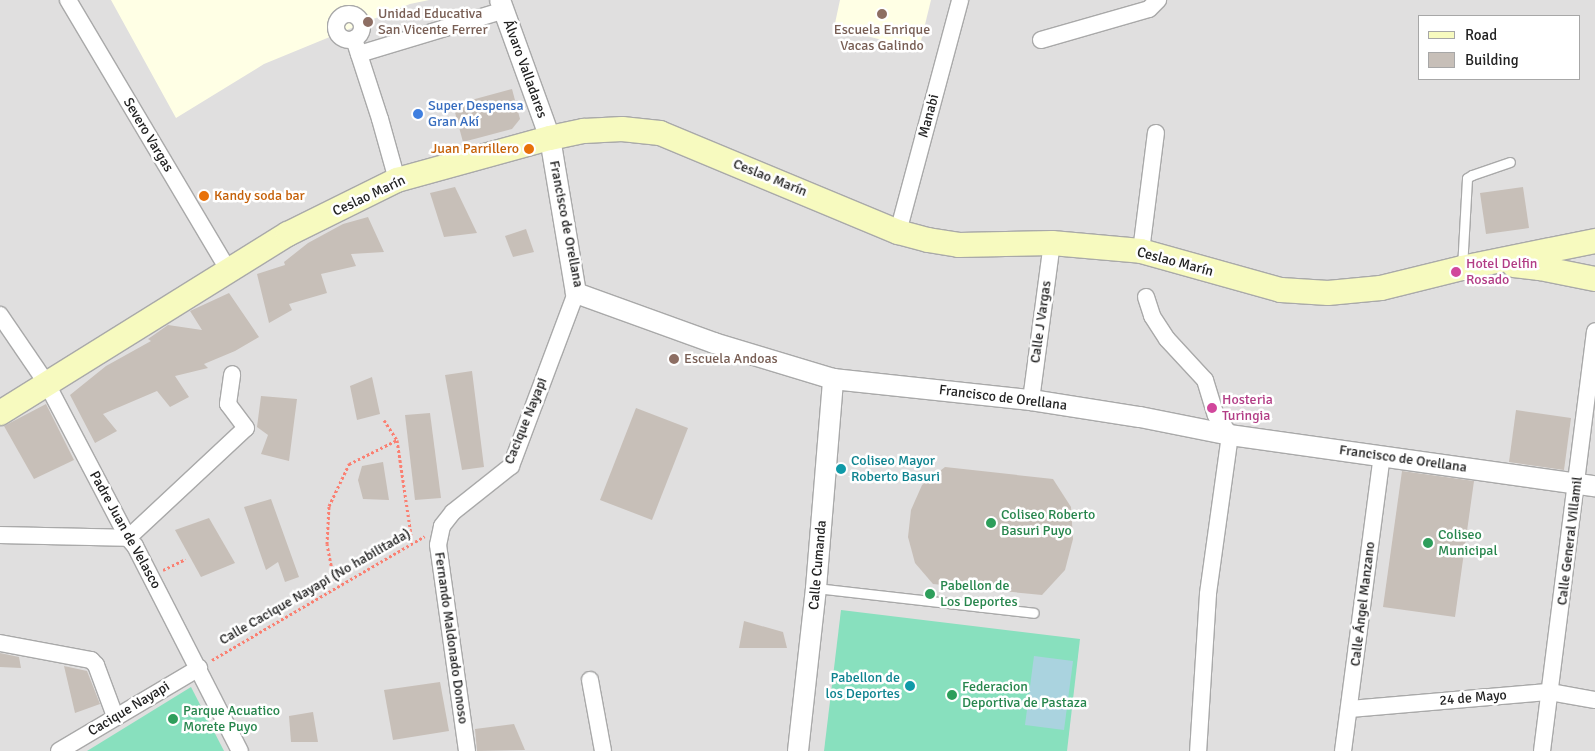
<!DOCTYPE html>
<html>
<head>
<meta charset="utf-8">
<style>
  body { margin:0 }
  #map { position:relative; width:1595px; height:751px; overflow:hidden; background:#f2efe9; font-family:Signika,sans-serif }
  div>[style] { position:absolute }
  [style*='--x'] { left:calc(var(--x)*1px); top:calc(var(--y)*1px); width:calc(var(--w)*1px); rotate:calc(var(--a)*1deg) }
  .residential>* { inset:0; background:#e0dfdf }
  .education>* { inset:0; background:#ffffe5 }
  .pitch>* { inset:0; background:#88e0be }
  .water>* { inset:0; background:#aad3df }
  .building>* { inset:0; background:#c7bfb8 }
  .path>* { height:3px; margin-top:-1.5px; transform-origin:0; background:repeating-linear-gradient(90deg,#fa8072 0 2.5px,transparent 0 5px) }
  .roads { filter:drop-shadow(1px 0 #a9a9a9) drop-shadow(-1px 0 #a9a9a9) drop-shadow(0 1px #a9a9a9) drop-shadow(0 -1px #a9a9a9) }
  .service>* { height:9px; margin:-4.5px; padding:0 4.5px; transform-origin:4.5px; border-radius:4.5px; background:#fff }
  .minor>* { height:16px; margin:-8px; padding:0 8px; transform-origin:8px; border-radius:8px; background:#fff }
  .minor>.ring { margin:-8px; padding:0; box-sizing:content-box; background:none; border:16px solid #fff; border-radius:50% }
  .tertiary>* { height:20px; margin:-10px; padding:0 10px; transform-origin:10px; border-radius:10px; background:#fff }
  .secondary>* { height:24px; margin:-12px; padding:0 12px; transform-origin:12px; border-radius:12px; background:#f7fabf }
  .dots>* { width:14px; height:14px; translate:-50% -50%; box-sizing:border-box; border:2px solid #fff; border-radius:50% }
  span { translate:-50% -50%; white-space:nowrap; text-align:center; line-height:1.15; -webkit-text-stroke:5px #fff; paint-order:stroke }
  .education-label { font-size:14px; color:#785e54 }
  .left { translate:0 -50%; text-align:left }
  .street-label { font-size:14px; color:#222 }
  .shop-label { font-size:14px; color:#366cbe }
  .food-label { font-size:14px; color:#c56008 }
  .right { translate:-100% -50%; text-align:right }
  .hotel-label { font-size:14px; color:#b23c85 }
  .culture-label { font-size:14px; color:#0d838f }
  .leisure-label { font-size:14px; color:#27864d }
  .legend { position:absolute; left:1418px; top:15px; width:162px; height:65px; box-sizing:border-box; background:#fff; border:1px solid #a7a7a7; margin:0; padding:6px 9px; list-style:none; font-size:15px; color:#222 }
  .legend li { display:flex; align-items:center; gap:10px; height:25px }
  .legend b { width:25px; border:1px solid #a7a7a7 }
</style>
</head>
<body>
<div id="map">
  <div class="residential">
    <i style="clip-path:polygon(evenodd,0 0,1595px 0,1595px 751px,0 751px,0 0,1419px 16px,1579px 16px,1579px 79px,1419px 79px,1419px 16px)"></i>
  </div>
  <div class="education">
    <i style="clip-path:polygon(111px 0,429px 0,410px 4px,264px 64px,176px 118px)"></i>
    <i style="clip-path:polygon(840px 0,931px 0,919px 49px,834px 28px)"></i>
  </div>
  <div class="pitch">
    <i style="clip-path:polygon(841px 610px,1080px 639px,1067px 751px,824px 751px)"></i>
    <i style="clip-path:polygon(191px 687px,224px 751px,87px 751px)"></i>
  </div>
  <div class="water">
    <i style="clip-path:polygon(1034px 656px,1073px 661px,1064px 730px,1025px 725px)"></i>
  </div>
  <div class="building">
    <i style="clip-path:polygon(512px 89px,520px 119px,512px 129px,463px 142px,453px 105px)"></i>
    <i style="clip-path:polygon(455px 187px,477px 233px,444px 237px,430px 193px)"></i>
    <i style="clip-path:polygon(1523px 187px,1529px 228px,1486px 234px,1480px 193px)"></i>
    <i style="clip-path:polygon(368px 217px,384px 252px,351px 254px,356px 266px,321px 274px,327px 293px,289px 304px,292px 310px,269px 323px,257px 274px,285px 265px,284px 262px,308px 243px,343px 224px)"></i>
    <i style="clip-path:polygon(526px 229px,534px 252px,513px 257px,505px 236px)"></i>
    <i style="clip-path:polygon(229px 293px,259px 337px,235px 351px,204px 364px,208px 368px,175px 376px,189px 397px,170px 407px,157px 391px,103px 414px,117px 431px,95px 443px,70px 395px,106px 366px,151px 341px,148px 339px,168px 325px,202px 330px,190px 311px)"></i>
    <i style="clip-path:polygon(472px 371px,484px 467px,462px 470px,445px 375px)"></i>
    <i style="clip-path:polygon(372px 377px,380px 414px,357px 420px,350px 386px)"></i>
    <i style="clip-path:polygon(261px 396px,297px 399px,289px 461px,261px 454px,268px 435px,257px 427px)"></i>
    <i style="clip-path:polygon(46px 404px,74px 460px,34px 479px,4px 426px)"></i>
    <i style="clip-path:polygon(636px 408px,688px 428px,652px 520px,600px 500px)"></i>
    <i style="clip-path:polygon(1516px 410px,1571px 418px,1564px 470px,1509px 462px)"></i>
    <i style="clip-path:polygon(430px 413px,441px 498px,415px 500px,405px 415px)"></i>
    <i style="clip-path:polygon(383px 462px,389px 500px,363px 499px,358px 480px,362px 466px)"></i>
    <i style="clip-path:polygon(945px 467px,1053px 479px,1071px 507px,1073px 539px,1065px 570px,1042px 595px,933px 584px,915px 563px,908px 537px,911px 510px,922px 485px)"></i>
    <i style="clip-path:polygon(1402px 471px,1474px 481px,1455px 617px,1383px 607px)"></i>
    <i style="clip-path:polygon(271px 499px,299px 577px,285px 582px,278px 562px,266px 570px,244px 507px)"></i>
    <i style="clip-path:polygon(209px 518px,235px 563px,201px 577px,175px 530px)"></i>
    <i style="clip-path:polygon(744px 621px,783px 632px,787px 648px,739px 648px)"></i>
    <i style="clip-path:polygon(0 653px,19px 657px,21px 668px,0 667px)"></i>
    <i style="clip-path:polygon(64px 666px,87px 671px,100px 704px,75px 713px)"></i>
    <i style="clip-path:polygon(440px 682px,449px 731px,393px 740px,384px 690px)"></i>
    <i style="clip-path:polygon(313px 712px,318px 742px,291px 742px,289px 716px)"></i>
    <i style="clip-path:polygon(514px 724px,525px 750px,477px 751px,475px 729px)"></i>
  </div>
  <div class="path">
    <i style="--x:384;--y:420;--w:24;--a:57"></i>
    <i style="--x:397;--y:440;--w:96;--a:81.6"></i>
    <i style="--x:163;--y:570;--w:25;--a:-26"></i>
    <i style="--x:334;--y:580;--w:37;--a:-101"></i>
    <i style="--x:327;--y:544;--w:38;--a:-87"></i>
    <i style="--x:329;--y:506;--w:47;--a:-64.5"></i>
    <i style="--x:349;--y:464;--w:54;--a:-26.6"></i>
    <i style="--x:212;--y:660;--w:246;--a:-30.2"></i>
  </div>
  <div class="roads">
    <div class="service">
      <i style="--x:1462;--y:268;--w:90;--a:-86.8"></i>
      <i style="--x:1467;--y:178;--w:6;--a:-31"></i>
      <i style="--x:1472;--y:175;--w:40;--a:-18.9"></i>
      <i style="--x:816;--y:588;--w:219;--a:6.5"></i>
    </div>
    <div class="minor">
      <i style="--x:68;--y:0;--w:315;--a:59.3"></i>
      <i class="ring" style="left:336px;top:14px;width:10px;height:10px"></i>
      <i style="--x:354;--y:39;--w:84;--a:72"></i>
      <i style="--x:380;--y:119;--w:63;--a:74.4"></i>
      <i style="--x:1041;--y:40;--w:112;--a:-16"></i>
      <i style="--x:1149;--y:9;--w:13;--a:-45"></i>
      <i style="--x:359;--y:54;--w:152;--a:-16.8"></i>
      <i style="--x:898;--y:232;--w:240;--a:-75"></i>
      <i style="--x:1141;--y:251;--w:119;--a:-82.8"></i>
      <i style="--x:1146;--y:297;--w:20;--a:72"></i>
      <i style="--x:1152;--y:316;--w:27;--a:57"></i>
      <i style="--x:1167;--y:339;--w:56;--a:47.2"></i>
      <i style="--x:1205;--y:380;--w:37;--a:73"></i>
      <i style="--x:1216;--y:415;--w:24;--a:55"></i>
      <i style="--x:1230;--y:435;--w:161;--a:97.9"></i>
      <i style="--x:1208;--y:594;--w:157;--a:93.6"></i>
      <i style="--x:0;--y:315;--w:83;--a:55.7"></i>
      <i style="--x:47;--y:384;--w:174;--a:62.3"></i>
      <i style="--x:128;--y:538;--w:11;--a:49"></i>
      <i style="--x:135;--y:546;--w:230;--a:62.9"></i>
      <i style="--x:1031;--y:400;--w:158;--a:-82.4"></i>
      <i style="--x:0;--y:535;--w:128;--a:1.3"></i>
      <i style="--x:128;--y:538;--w:161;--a:-43"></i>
      <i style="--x:246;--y:428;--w:30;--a:-127"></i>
      <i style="--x:228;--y:404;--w:30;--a:-82"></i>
      <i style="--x:0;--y:643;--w:93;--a:10.6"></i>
      <i style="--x:91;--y:660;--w:7;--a:45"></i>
      <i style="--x:96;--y:665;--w:54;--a:69.6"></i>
      <i style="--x:590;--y:680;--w:72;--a:79.6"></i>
      <i style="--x:1350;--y:709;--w:201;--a:-4.9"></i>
      <i style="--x:1550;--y:692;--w:46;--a:10.1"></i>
      <i style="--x:59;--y:751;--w:163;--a:-30.7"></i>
      <i style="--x:467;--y:751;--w:208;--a:-98"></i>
      <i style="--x:438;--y:545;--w:19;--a:-78"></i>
      <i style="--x:442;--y:526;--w:18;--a:-52"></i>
      <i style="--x:453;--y:512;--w:74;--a:-38.4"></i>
      <i style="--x:511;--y:466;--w:185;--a:-69.4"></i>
      <i style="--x:1343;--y:751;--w:298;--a:-82.5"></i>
      <i style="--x:1542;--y:751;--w:423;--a:-82.8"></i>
    </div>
    <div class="tertiary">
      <i style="--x:500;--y:0;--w:147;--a:70.1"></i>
      <i style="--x:550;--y:138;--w:157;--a:80.5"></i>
      <i style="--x:576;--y:293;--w:147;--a:19.9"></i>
      <i style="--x:714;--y:343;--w:124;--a:16.8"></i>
      <i style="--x:833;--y:379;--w:199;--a:6.1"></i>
      <i style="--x:1031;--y:400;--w:110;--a:8.9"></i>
      <i style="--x:1140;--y:417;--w:92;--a:11.3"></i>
      <i style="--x:1230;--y:435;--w:369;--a:8"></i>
      <i style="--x:798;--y:751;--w:164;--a:-83.7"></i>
      <i style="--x:816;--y:588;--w:210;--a:-85.3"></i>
    </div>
    <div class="secondary">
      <i style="--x:1514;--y:265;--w:26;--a:7"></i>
      <i style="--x:1540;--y:268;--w:56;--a:11.3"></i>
      <i style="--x:0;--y:413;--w:339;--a:-31.9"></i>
      <i style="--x:288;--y:234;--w:122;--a:-26.4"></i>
      <i style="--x:397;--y:180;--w:159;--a:-15.4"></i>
      <i style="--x:550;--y:138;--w:35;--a:-12"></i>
      <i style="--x:584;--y:131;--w:38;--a:-3"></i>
      <i style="--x:622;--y:129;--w:38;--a:6"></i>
      <i style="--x:660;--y:133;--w:258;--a:22.6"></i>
      <i style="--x:898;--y:232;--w:31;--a:15"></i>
      <i style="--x:928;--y:240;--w:31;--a:9"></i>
      <i style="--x:959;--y:245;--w:93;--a:-1.2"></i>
      <i style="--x:1052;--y:243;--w:89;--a:5.1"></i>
      <i style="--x:1141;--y:251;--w:145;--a:15.6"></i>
      <i style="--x:1281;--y:290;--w:47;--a:3.7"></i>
      <i style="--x:1328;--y:293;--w:53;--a:-5.4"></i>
      <i style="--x:1381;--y:288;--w:83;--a:-13.9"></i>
      <i style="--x:1462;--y:268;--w:136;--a:-11.5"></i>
    </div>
  </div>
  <div class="dots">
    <i style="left:882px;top:14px;background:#8d6e63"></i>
    <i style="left:368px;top:22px;background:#8d6e63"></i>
    <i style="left:418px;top:114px;background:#3f7fe0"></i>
    <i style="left:529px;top:149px;background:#e8710a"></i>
    <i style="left:204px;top:196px;background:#e8710a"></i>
    <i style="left:1456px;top:272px;background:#d1479c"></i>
    <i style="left:674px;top:359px;background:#8d6e63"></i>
    <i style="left:1212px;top:408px;background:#d1479c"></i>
    <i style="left:841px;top:469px;background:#0f9aa8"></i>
    <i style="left:991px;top:523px;background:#2e9e5b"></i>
    <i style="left:1428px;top:543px;background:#2e9e5b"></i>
    <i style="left:930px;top:594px;background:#2e9e5b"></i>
    <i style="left:910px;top:686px;background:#0f9aa8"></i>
    <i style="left:952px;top:695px;background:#2e9e5b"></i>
    <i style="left:173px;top:719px;background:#2e9e5b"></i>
  </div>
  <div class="education-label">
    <span class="left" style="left:378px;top:22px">Unidad Educativa<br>San Vicente Ferrer</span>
    <span style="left:882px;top:38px">Escuela Enrique<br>Vacas Galindo</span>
    <span class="left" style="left:684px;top:359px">Escuela Andoas</span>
  </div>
  <div class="street-label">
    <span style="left:525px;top:69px;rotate:70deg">Álvaro Valladares</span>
    <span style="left:929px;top:116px;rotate:-75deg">Manabi</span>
    <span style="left:148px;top:135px;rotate:59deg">Severo Vargas</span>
    <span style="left:770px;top:178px;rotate:22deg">Ceslao Marín</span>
    <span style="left:369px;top:196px;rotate:-25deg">Ceslao Marín</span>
    <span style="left:566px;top:224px;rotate:79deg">Francisco de Orellana</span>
    <span style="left:1175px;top:262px;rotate:15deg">Ceslao Marín</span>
    <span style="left:1041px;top:322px;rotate:-82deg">Calle J Vargas</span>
    <span style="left:1003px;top:398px;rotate:7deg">Francisco de Orellana</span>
    <span style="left:526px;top:421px;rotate:-68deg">Cacique Nayapi</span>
    <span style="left:1403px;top:459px;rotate:8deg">Francisco de Orellana</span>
    <span style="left:125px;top:530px;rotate:61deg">Padre Juan de Velasco</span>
    <span style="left:1570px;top:541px;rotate:-83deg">Calle General Villamil</span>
    <span style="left:818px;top:565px;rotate:-85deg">Calle Cumanda</span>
    <span style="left:315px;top:587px;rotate:-30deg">Calle Cacique Nayapi (No habilitada)</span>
    <span style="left:1363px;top:604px;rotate:-83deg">Calle Ángel Manzano</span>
    <span style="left:451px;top:638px;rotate:82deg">Fernando Maldonado Donoso</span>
    <span style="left:1473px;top:698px;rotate:-5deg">24 de Mayo</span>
    <span style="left:129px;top:709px;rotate:-31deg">Cacique Nayapi</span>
  </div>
  <div class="shop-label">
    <span class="left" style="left:428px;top:114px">Super Despensa<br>Gran Akí</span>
  </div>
  <div class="food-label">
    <span class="right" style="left:519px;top:149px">Juan Parrillero</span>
    <span class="left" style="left:214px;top:196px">Kandy soda bar</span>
  </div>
  <div class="hotel-label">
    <span class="left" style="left:1466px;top:272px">Hotel Delfin<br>Rosado</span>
    <span class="left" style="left:1222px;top:408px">Hosteria<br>Turingia</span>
  </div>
  <div class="culture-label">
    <span class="left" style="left:851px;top:469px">Coliseo Mayor<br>Roberto Basuri</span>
    <span class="right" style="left:900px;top:686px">Pabellon de<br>los Deportes</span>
  </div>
  <div class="leisure-label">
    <span class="left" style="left:1001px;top:523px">Coliseo Roberto<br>Basuri Puyo</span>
    <span class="left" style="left:1438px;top:543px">Coliseo<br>Municipal</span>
    <span class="left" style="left:940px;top:594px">Pabellon de<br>Los Deportes</span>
    <span class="left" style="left:962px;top:695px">Federacion<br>Deportiva de Pastaza</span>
    <span class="left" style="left:183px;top:719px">Parque Acuatico<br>Morete Puyo</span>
  </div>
  <ul class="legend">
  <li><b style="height:6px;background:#f7fabf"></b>Road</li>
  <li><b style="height:14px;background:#c7bfb8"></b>Building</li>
  </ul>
</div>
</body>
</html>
